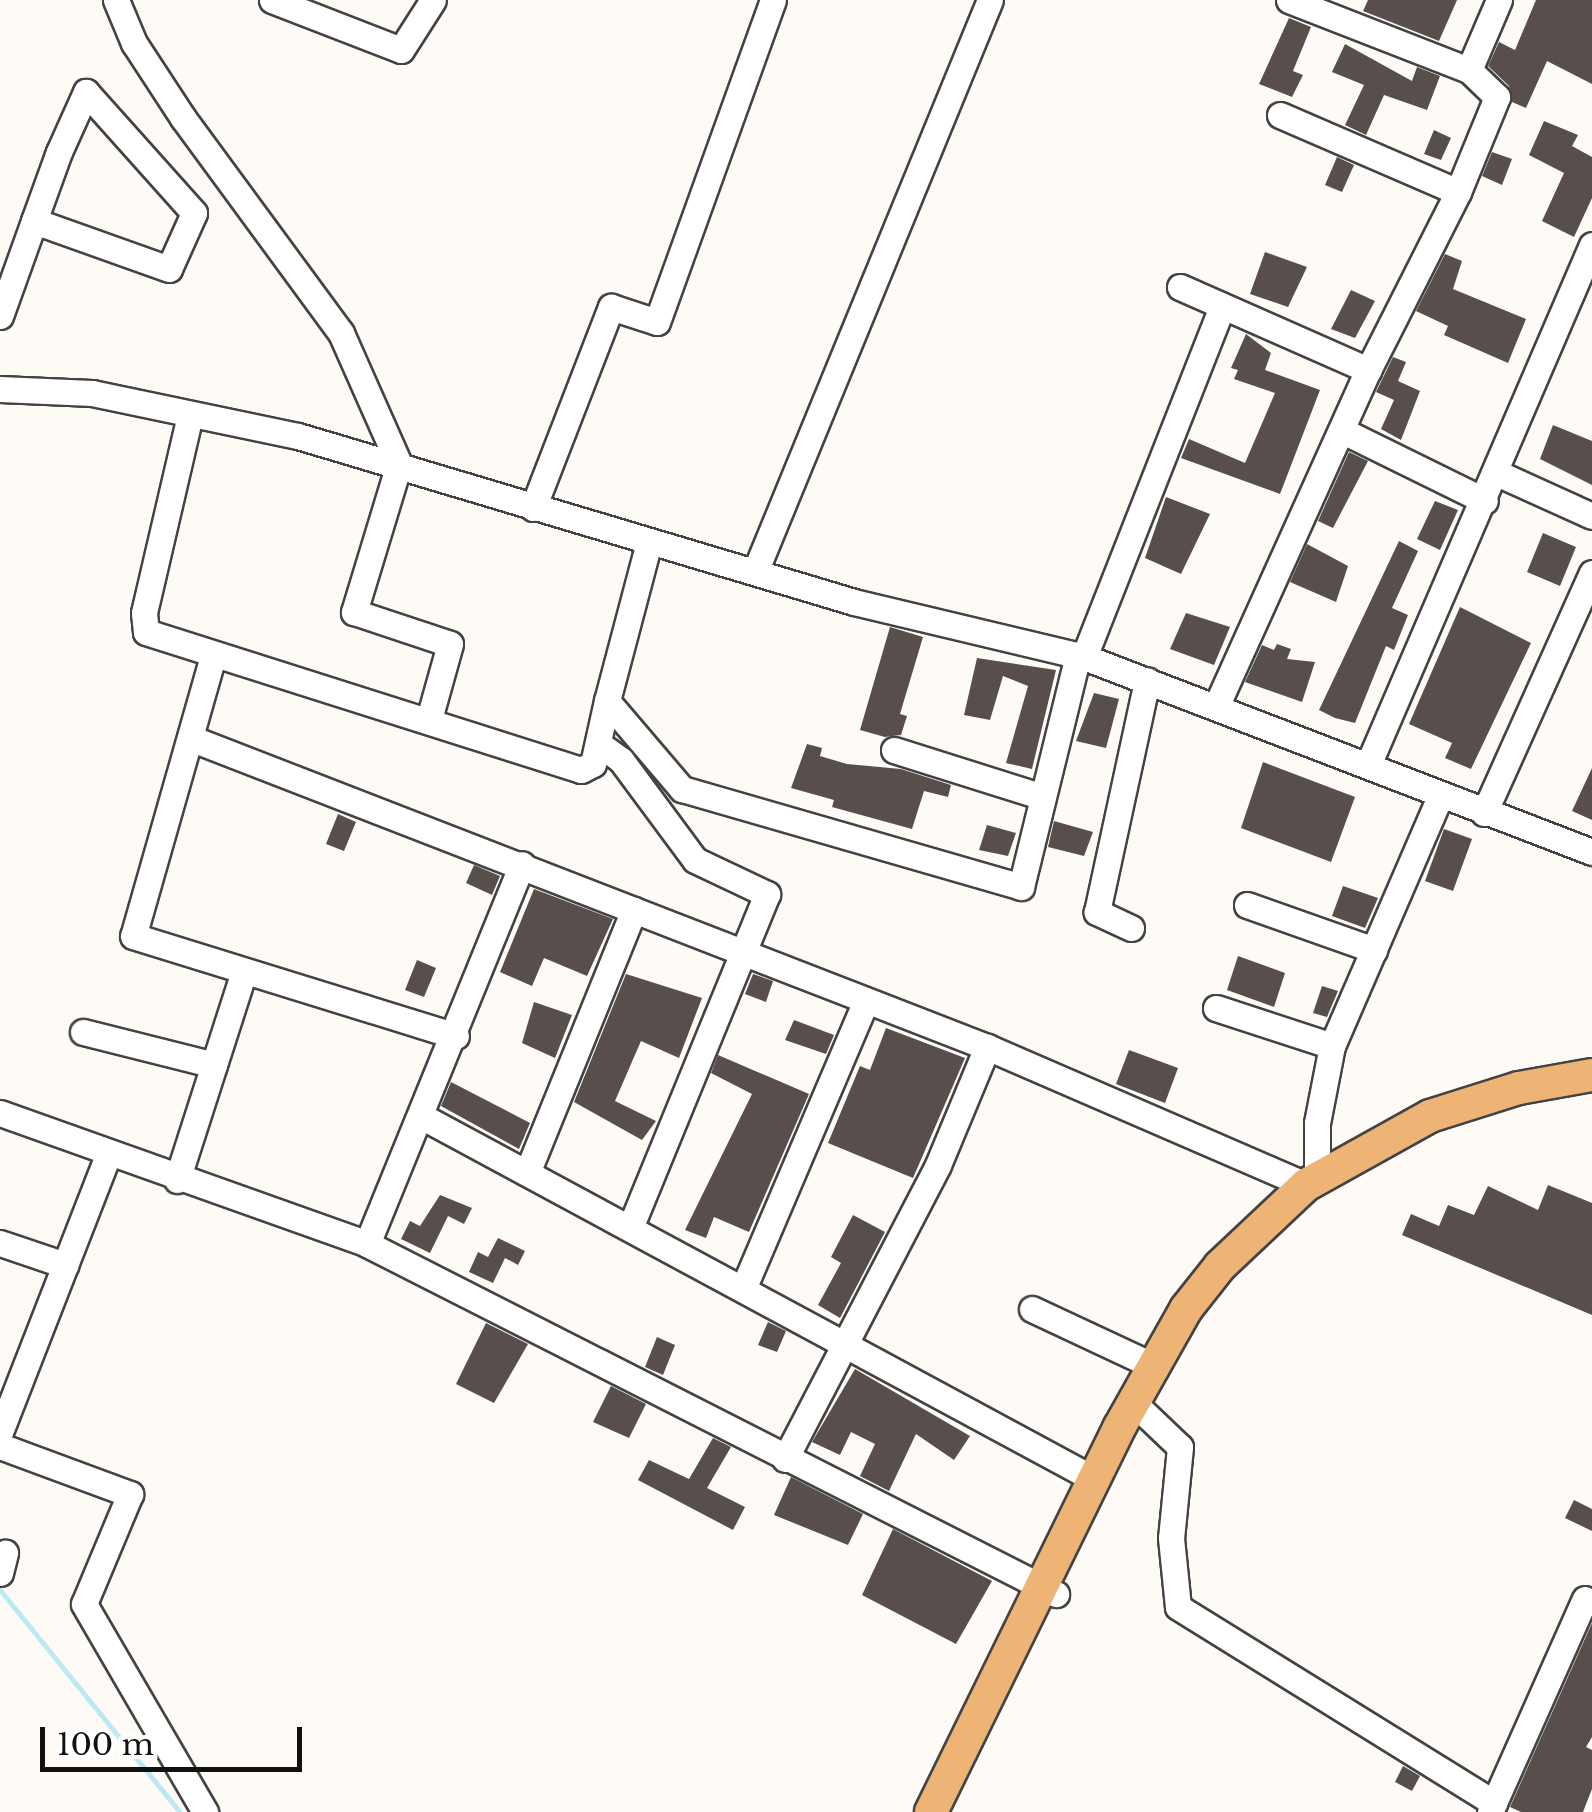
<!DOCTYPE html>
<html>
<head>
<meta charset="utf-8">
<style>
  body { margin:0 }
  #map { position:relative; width:1592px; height:1812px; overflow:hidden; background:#fefaf5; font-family:"Libre Baskerville",serif }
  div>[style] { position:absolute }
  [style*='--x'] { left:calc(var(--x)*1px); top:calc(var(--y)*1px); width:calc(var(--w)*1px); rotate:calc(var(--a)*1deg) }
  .stream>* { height:5px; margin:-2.5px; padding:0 2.5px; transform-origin:2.5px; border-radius:2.5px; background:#bdeaf2 }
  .building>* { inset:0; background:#584f4d }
  .roads { filter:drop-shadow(2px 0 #434343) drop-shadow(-2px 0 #434343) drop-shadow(0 2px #434343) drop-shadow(0 -2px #434343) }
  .minor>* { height:25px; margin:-12.5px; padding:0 12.5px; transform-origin:12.5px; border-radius:12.5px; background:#fff }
  .major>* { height:32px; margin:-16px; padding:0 16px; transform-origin:16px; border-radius:16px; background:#edb475 }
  span { translate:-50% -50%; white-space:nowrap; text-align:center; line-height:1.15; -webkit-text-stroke:10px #fff; paint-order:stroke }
  .scale { position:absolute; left:40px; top:1727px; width:262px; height:45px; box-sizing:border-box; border:5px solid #101010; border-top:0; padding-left:12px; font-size:30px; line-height:35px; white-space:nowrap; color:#101010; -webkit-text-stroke:8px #fff; paint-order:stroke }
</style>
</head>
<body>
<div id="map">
  <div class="stream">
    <i style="--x:0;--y:1590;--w:286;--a:51"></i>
  </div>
  <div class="building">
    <i style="clip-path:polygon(1368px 0,1457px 0,1439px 41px,1363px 11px)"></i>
    <i style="clip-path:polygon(1536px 0,1592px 0,1592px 84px,1547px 61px,1526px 108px,1512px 102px,1509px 86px,1488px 66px,1499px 42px,1515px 50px)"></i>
    <i style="clip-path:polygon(1289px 18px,1311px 27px,1293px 71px,1303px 75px,1292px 97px,1259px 84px)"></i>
    <i style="clip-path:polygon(1345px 44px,1412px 81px,1417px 67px,1440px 76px,1427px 110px,1384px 95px,1366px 135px,1345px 125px,1364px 85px,1332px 72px)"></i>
    <i style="clip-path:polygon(1544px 121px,1578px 135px,1572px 146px,1592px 157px,1592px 198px,1574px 237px,1542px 221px,1564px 173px,1529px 155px)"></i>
    <i style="clip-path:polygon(1434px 130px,1451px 138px,1441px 160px,1424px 154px)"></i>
    <i style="clip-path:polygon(1492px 152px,1512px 159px,1502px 185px,1482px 176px)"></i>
    <i style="clip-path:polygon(1337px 157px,1354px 165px,1342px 192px,1325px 185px)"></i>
    <i style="clip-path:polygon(1265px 252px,1307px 267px,1288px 307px,1250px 294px)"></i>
    <i style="clip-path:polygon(1445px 254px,1462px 261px,1453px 289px,1526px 319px,1508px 363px,1444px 335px,1448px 326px,1416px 311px)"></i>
    <i style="clip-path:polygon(1351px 290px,1375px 301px,1355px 338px,1331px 329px)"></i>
    <i style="clip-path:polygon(1246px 334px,1271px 353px,1265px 370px,1320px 390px,1280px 494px,1181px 458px,1189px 439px,1245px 463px,1275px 393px,1234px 379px,1238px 370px,1231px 368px)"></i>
    <i style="clip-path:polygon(1393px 357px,1406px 362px,1398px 381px,1420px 391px,1401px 440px,1381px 429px,1394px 400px,1376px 392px)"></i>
    <i style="clip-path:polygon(1553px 425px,1592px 441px,1592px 485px,1540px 459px)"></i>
    <i style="clip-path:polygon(1349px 452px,1368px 461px,1333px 528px,1318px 521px)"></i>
    <i style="clip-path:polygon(1166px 497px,1210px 514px,1181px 574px,1145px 558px)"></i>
    <i style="clip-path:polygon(1435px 501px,1458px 510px,1440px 550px,1417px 539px)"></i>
    <i style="clip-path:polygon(1543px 533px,1576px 547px,1560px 586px,1527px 572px)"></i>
    <i style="clip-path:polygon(1399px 541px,1418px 551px,1392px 608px,1408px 615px,1394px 650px,1386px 646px,1355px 723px,1335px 718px,1319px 710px)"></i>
    <i style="clip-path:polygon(1307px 544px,1348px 566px,1336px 602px,1290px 582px)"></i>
    <i style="clip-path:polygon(1460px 607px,1531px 643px,1471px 769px,1445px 758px,1452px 743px,1409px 724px)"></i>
    <i style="clip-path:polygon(1186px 613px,1230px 627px,1214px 665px,1170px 649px)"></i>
    <i style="clip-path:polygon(890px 627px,923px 637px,900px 714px,907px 716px,901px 735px,885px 737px,860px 730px)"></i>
    <i style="clip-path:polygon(1277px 644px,1291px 649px,1287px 659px,1315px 662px,1302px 702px,1245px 682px,1262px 645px,1274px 650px)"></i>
    <i style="clip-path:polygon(977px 658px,1056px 670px,1032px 769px,1006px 763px,1028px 686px,1003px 676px,990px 720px,964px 715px)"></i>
    <i style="clip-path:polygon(1094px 693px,1119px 699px,1106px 748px,1076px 741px)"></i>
    <i style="clip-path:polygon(807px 744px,822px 748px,820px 756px,847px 764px,901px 769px,951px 785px,948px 797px,924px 791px,912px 829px,832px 807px,834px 800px,791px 788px)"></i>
    <i style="clip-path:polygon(1263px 762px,1355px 797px,1331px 862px,1241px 828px)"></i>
    <i style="clip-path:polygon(1592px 768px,1592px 820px,1572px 811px)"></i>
    <i style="clip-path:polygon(338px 814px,356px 822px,344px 851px,326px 844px)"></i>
    <i style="clip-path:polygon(1054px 821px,1093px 832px,1084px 856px,1048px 847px)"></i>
    <i style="clip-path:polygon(987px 825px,1016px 833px,1008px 856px,979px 850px)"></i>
    <i style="clip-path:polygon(1444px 829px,1472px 839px,1453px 891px,1425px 881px)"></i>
    <i style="clip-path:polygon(474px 865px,500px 876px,492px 895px,466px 883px)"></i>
    <i style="clip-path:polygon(1343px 886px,1378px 898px,1365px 928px,1332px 916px)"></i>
    <i style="clip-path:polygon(534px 889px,613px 919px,587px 976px,544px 958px,532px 986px,500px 972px)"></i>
    <i style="clip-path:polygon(1238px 956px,1285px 973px,1274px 1007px,1227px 990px)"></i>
    <i style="clip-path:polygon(417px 960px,436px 968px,424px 997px,405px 990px)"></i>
    <i style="clip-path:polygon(626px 974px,702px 998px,679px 1058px,641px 1041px,615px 1101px,656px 1121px,642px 1140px,574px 1102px)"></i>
    <i style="clip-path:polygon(753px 974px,773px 981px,766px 1002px,745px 994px)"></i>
    <i style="clip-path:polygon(1322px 986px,1338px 991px,1327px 1017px,1313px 1013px)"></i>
    <i style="clip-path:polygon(534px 1002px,572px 1015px,555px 1058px,522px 1043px)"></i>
    <i style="clip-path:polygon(794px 1020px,834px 1035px,826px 1054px,785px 1040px)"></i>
    <i style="clip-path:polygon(886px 1028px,965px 1058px,913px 1178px,828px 1143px,860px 1066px,870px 1070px)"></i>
    <i style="clip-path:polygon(1129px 1050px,1178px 1068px,1165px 1103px,1116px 1084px)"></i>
    <i style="clip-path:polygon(718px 1055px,809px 1094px,749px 1232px,714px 1217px,706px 1238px,685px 1230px,752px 1094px,711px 1073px)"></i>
    <i style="clip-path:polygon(451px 1082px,530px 1123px,519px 1149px,441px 1106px)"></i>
    <i style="clip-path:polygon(1548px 1185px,1592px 1203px,1592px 1315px,1402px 1235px,1411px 1214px,1439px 1226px,1448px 1205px,1474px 1215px,1488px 1186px,1538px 1210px)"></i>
    <i style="clip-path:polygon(440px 1195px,472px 1208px,464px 1224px,448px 1216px,430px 1253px,401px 1239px,410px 1221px,420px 1226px)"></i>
    <i style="clip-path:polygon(853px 1215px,885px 1232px,840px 1318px,818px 1305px,841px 1263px,831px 1257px)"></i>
    <i style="clip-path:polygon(498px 1238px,525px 1251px,518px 1265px,505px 1258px,493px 1283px,469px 1272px,478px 1252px,488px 1257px)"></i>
    <i style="clip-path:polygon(768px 1322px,786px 1331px,777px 1352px,758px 1345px)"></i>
    <i style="clip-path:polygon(486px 1323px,528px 1344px,494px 1403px,456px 1384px)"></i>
    <i style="clip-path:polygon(657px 1337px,675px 1345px,663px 1375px,645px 1367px)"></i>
    <i style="clip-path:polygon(855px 1369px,970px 1436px,954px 1460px,916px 1434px,889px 1491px,860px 1476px,875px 1444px,851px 1432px,840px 1455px,812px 1442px)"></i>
    <i style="clip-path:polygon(611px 1386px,646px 1404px,629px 1438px,593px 1422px)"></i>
    <i style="clip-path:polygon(713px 1438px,731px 1447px,707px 1488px,745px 1507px,733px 1530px,638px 1480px,649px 1460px,689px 1479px)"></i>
    <i style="clip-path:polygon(791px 1477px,863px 1514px,848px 1545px,774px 1515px)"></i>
    <i style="clip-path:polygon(1574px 1500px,1592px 1509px,1592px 1531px,1565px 1518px)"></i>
    <i style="clip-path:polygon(893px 1529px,992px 1581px,956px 1644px,862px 1595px)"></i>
    <i style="clip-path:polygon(1592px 1623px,1592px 1737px,1586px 1747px,1592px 1750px,1592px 1789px,1583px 1812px,1521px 1812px,1510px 1807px)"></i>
    <i style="clip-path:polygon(1403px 1766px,1420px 1776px,1412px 1791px,1395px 1782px)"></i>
  </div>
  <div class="roads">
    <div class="minor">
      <i style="--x:116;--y:0;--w:47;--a:67.3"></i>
      <i style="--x:134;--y:43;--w:90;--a:56.8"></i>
      <i style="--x:183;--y:118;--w:267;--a:53.7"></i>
      <i style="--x:341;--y:333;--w:143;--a:66.1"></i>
      <i style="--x:399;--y:464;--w:155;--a:106.9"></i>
      <i style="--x:354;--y:612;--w:101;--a:18.4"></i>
      <i style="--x:450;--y:644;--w:78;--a:105.6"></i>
      <i style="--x:272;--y:0;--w:138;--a:21.2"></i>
      <i style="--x:401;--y:50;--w:59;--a:-57.4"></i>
      <i style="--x:1289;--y:0;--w:193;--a:21.3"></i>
      <i style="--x:1280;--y:115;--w:194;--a:23.4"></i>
      <i style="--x:1458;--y:192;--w:199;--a:116.8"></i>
      <i style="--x:1458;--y:192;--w:103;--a:-67.7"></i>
      <i style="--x:1497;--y:97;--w:39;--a:-136"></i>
      <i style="--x:1469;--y:70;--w:76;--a:-66.8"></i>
      <i style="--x:1180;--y:287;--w:206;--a:23.8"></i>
      <i style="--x:1368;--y:370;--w:367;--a:114.3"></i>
      <i style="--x:0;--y:316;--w:101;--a:-70.3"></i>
      <i style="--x:34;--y:221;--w:73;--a:-70.1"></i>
      <i style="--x:59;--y:152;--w:66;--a:-65.8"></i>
      <i style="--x:86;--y:92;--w:162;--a:48.2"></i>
      <i style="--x:194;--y:213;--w:61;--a:114.1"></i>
      <i style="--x:169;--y:269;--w:143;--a:-160.4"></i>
      <i style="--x:0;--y:389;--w:92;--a:2.5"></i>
      <i style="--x:92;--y:393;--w:210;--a:11.8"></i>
      <i style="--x:298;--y:436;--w:580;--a:16.62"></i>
      <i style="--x:854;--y:602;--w:236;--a:13.4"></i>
      <i style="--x:1084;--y:657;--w:544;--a:21"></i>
      <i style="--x:190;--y:415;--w:203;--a:103.1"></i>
      <i style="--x:144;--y:613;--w:19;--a:84"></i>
      <i style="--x:146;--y:632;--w:456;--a:17.6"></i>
      <i style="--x:581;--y:770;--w:13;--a:-27"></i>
      <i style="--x:593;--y:764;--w:65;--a:-77.5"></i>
      <i style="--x:607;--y:701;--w:116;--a:49.6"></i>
      <i style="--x:682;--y:789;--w:353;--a:16.1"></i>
      <i style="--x:1021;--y:887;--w:239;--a:-76.2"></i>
      <i style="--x:1343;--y:431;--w:158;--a:26.2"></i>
      <i style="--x:1497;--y:473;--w:104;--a:24.4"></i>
      <i style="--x:533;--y:508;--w:216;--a:-68.8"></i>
      <i style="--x:611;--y:307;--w:48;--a:18.1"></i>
      <i style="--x:657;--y:322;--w:342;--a:-70.2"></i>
      <i style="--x:755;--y:572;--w:618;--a:-67.67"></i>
      <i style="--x:213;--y:656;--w:291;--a:105.9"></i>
      <i style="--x:133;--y:936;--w:338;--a:17.2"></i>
      <i style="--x:1084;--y:657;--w:374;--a:-68.5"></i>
      <i style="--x:607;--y:701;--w:164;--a:-75.2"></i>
      <i style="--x:190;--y:738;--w:855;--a:21.19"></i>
      <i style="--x:987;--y:1047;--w:348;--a:23.4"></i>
      <i style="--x:599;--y:744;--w:27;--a:36"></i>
      <i style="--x:621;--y:760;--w:124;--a:53.5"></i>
      <i style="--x:695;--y:860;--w:80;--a:25.3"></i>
      <i style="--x:767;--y:894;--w:361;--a:112.3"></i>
      <i style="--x:894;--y:750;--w:156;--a:17.5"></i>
      <i style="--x:1368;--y:765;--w:566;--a:-66.7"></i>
      <i style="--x:1484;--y:813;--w:263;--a:-65.8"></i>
      <i style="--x:1247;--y:905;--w:135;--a:19.5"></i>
      <i style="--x:1131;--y:928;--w:38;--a:-155"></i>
      <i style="--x:1097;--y:912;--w:237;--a:-77.8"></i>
      <i style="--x:1216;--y:1008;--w:122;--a:18.1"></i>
      <i style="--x:83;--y:1032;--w:135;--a:14.1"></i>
      <i style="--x:0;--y:1113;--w:390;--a:19.6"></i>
      <i style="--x:367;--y:1244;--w:773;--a:26.93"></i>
      <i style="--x:421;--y:1116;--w:765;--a:28.34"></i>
      <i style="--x:527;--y:1173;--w:284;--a:-67.9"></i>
      <i style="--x:177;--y:1180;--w:219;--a:-72.2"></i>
      <i style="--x:1317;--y:1180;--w:57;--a:-90"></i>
      <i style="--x:1317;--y:1123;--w:78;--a:-79"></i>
      <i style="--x:1332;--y:1046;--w:272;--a:-66.6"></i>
      <i style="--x:0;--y:1243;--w:69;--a:18.7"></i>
      <i style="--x:367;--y:1244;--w:410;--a:-67.8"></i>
      <i style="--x:743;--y:1289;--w:313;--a:-66.9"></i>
      <i style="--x:1032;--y:1309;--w:137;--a:25.1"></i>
      <i style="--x:1137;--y:1406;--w:59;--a:43.6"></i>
      <i style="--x:1180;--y:1447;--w:91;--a:95.6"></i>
      <i style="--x:1171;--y:1538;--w:69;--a:84.2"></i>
      <i style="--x:1178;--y:1607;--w:372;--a:31.8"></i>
      <i style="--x:0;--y:1432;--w:300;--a:-68.7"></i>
      <i style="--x:0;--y:1446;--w:139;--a:20.3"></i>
      <i style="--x:130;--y:1494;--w:119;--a:112.7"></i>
      <i style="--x:84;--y:1604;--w:241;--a:59.8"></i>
      <i style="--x:785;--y:1459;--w:331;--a:-62.5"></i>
      <i style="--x:938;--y:1165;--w:128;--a:-67.4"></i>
      <i style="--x:0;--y:1573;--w:21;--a:-76"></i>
      <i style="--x:1490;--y:1812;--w:233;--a:-66"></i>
    </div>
    <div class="major">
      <i style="--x:931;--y:1812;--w:428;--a:-63.9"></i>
      <i style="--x:1119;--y:1428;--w:137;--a:-60.6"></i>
      <i style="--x:1186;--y:1309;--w:55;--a:-51.7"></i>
      <i style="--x:1220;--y:1266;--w:118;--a:-43.3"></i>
      <i style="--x:1306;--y:1185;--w:142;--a:-29.1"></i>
      <i style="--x:1430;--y:1116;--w:93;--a:-17.5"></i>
      <i style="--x:1519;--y:1088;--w:74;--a:-10.1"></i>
    </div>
  </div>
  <div class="scale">100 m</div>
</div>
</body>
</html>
